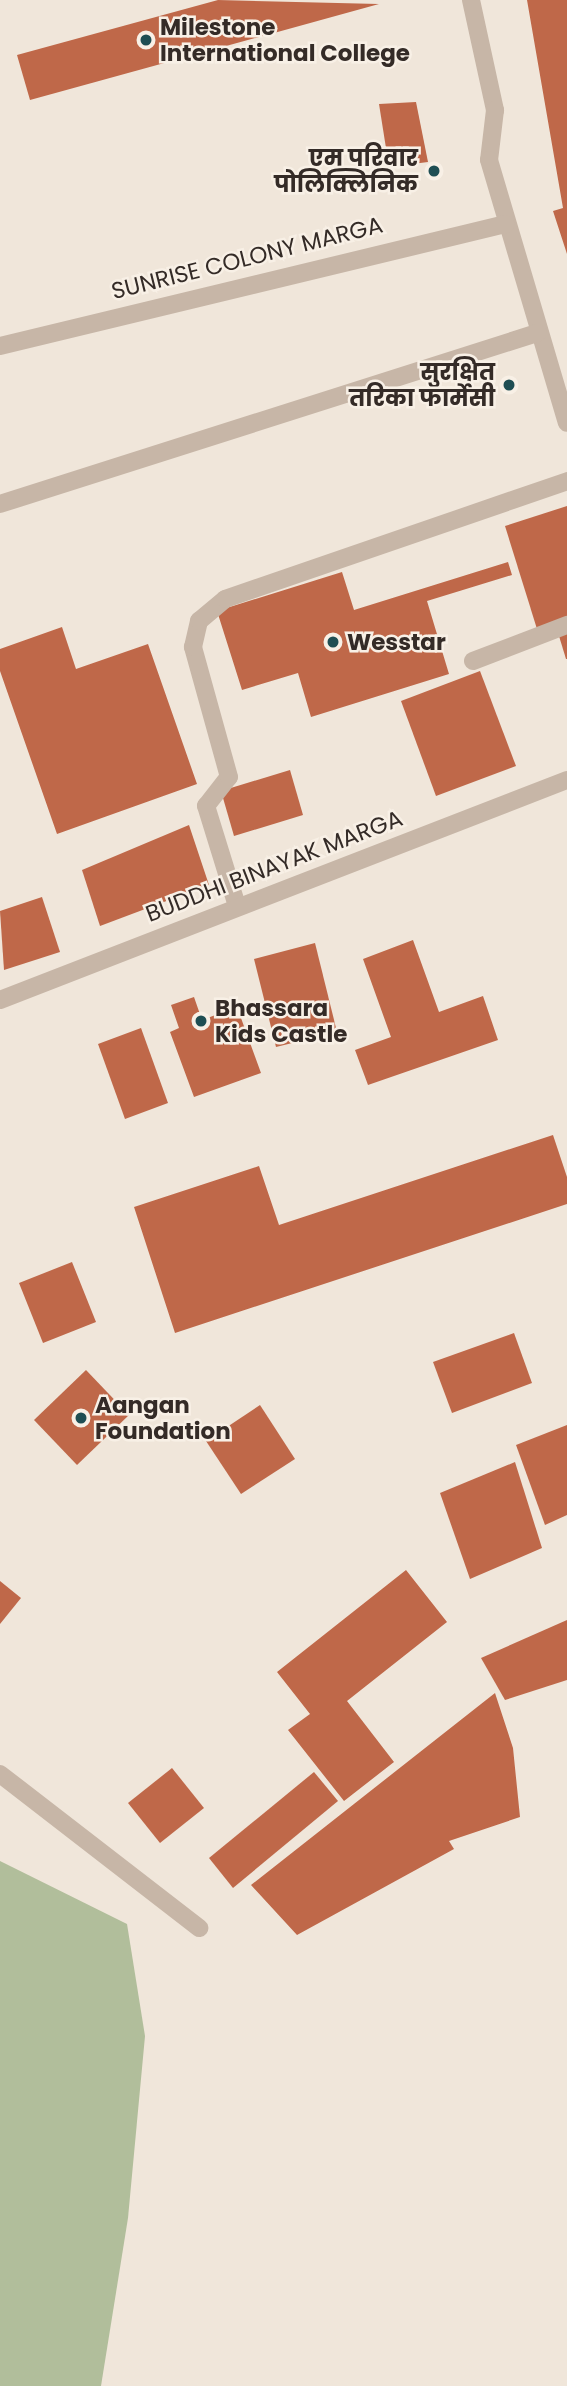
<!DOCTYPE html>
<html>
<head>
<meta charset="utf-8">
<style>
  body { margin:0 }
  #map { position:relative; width:567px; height:2386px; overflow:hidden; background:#f0e6da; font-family:Poppins,"Noto Sans Devanagari",sans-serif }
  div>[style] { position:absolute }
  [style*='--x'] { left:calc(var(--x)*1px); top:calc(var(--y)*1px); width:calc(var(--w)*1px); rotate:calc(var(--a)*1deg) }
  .green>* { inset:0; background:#b1be9b }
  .building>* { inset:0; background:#bf6849 }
  .street>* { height:18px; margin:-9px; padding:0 9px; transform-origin:9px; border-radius:9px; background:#c7b6a7 }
  .dots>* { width:19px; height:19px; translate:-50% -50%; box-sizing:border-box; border:4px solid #f8f0e6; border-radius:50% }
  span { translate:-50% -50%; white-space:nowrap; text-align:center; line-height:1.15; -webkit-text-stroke:5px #f8f0e6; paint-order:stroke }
  .poi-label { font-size:23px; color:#342b27; font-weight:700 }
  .left { translate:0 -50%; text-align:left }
  .right { translate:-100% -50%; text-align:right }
  .street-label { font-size:23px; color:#342b27 }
</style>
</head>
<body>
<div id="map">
  <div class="green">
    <i style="clip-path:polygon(0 1861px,127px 1924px,145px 2036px,128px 2218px,101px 2386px,0 2386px)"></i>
  </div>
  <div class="building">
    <i style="clip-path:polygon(218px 0,379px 4px,30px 100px,17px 55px)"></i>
    <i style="clip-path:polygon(527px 0,567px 0,567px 254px,553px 211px,563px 208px)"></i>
    <i style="clip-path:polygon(416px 102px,428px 162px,389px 167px,379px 104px)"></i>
    <i style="clip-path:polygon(567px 506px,567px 619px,537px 629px,505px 526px)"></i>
    <i style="clip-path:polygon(508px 562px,512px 575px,427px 601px,449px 674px,311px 717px,298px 673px,242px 690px,217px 611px,342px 572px,354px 610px)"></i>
    <i style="clip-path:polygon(62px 627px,76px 669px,148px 644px,197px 784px,57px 834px,0 671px,0 649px)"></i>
    <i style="clip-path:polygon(567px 633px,567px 659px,566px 659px,559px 636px)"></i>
    <i style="clip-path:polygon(480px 671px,516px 766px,436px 796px,401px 701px)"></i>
    <i style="clip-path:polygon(290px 770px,303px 815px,234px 836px,221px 791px)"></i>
    <i style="clip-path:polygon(189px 825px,209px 885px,100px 926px,82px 870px)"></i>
    <i style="clip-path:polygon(42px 897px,60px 952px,4px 970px,0 911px)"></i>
    <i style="clip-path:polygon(413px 940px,439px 1012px,483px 996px,498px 1040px,368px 1085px,355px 1050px,391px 1037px,363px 959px)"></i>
    <i style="clip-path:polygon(315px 943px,337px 1032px,276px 1047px,254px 959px)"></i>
    <i style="clip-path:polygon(194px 997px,202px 1020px,237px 1007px,261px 1073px,194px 1097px,170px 1032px,179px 1028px,171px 1005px)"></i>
    <i style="clip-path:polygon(141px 1028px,168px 1103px,125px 1119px,98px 1044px)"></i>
    <i style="clip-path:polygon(553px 1135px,567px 1177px,567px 1204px,175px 1333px,134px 1207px,259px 1166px,279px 1225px)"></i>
    <i style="clip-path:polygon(72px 1262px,96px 1322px,43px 1343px,19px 1283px)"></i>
    <i style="clip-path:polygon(514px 1333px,532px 1383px,452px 1413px,433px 1362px)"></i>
    <i style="clip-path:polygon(86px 1370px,129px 1415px,77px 1465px,34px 1420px)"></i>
    <i style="clip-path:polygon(260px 1405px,295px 1459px,241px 1494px,206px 1441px)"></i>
    <i style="clip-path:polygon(567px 1425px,567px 1515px,545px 1525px,516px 1445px)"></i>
    <i style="clip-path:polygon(515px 1462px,542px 1548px,470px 1579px,440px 1493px)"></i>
    <i style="clip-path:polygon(406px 1570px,447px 1622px,347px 1701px,394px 1762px,344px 1801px,288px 1730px,310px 1714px,277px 1672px)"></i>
    <i style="clip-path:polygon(0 1581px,21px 1598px,0 1624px)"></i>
    <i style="clip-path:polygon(567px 1620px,567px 1680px,505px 1700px,481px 1658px)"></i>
    <i style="clip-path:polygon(495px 1693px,513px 1748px,520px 1817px,449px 1841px,454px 1849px,297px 1935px,251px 1885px)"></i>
    <i style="clip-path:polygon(172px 1768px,204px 1808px,160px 1843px,128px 1803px)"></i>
    <i style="clip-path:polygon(314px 1772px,338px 1801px,233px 1888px,209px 1858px)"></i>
  </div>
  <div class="street">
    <i style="--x:471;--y:0;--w:113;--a:77.7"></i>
    <i style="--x:495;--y:110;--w:50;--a:96.8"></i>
    <i style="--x:489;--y:160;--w:274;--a:73.5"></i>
    <i style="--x:0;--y:346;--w:520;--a:-13.56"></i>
    <i style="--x:0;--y:504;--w:564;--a:-17.66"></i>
    <i style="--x:473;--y:661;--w:101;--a:-21"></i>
    <i style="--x:237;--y:906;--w:105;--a:-107.2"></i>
    <i style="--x:206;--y:806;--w:37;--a:-52"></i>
    <i style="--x:229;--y:777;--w:135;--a:-105.5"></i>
    <i style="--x:193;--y:647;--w:27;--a:-77"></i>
    <i style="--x:199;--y:621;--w:34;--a:-40"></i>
    <i style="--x:225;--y:599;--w:362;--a:-19"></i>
    <i style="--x:0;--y:1000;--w:608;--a:-21.21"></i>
    <i style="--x:0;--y:1774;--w:252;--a:37.7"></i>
  </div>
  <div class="dots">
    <i style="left:146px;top:40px;background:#1f4e53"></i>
    <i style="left:434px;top:171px;background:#1f4e53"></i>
    <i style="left:509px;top:385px;background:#1f4e53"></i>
    <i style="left:333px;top:642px;background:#1f4e53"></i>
    <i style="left:201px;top:1021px;background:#1f4e53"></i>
    <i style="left:81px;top:1418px;background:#1f4e53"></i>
  </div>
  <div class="poi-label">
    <span class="left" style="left:160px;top:40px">Milestone<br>International College</span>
    <span class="right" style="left:418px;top:171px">एम परिवार<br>पोलिक्लिनिक</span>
    <span class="right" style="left:495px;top:385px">सुरक्षित<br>तरिका फार्मेसी</span>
    <span class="left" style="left:347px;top:642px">Wesstar</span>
    <span class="left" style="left:215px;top:1021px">Bhassara<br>Kids Castle</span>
    <span class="left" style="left:95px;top:1418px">Aangan<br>Foundation</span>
  </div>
  <div class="street-label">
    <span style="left:247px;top:258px;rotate:-14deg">SUNRISE COLONY MARGA</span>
    <span style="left:274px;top:866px;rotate:-21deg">BUDDHI BINAYAK MARGA</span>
  </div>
</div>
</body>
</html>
